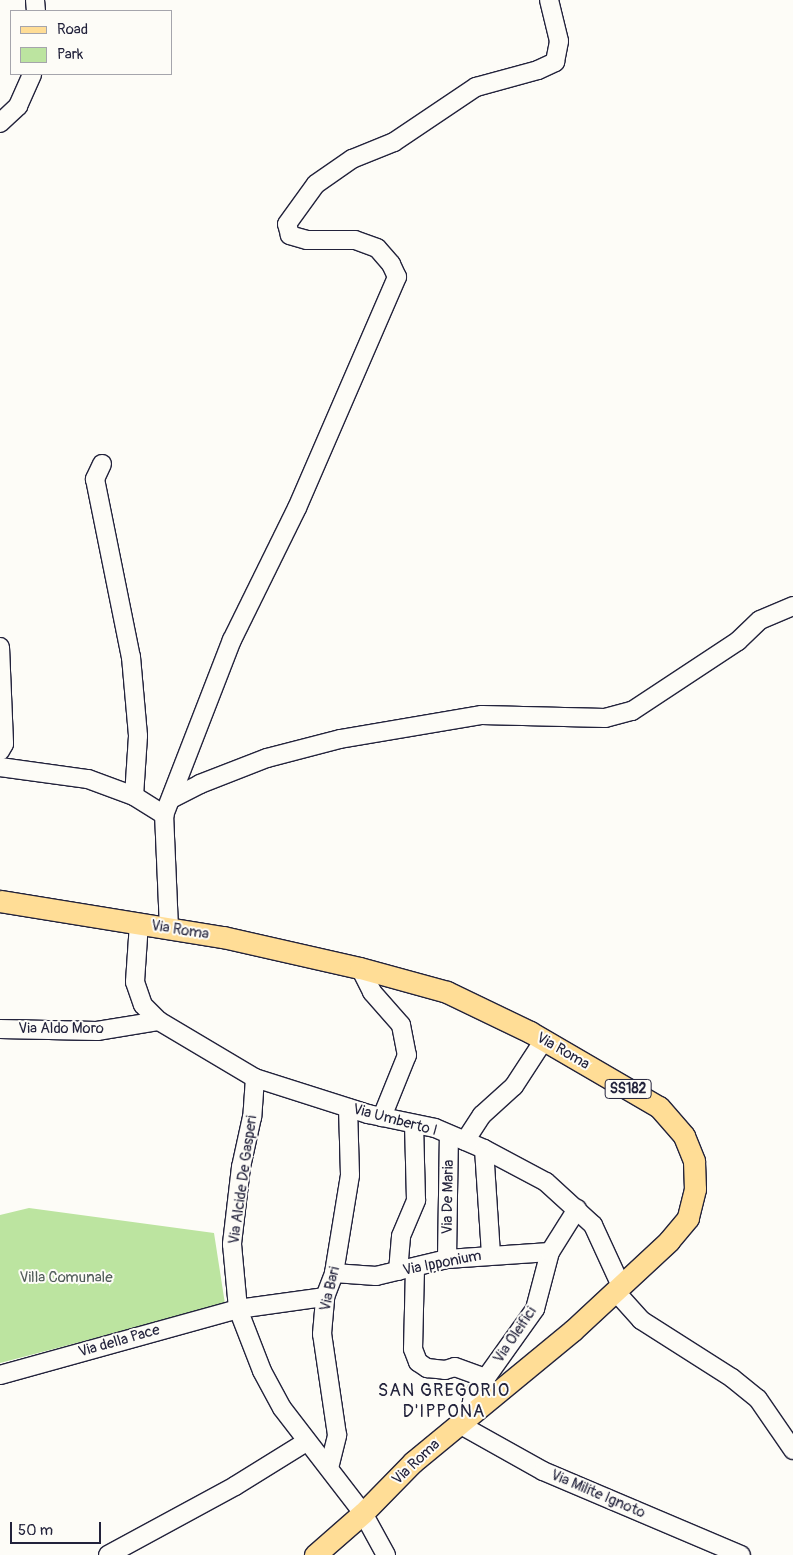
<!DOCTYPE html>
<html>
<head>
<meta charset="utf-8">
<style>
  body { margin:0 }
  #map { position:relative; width:793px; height:1555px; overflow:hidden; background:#fdfcf7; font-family:Pangolin,sans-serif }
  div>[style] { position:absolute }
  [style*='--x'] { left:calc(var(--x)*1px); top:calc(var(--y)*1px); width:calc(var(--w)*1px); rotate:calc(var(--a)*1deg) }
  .green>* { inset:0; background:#bce4a0 }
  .roads { filter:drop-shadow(1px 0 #22223b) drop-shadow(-1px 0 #22223b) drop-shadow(0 1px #22223b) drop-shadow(0 -1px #22223b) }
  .minor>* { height:18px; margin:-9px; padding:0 9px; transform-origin:9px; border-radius:9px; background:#fdfcf7 }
  .major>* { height:21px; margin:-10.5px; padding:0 10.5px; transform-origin:10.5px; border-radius:10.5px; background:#ffdd96 }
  span { translate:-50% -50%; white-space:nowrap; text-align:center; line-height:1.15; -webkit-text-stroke:4px #fdfcf7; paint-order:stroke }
  .shield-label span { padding:1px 4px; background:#fdfcf7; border:1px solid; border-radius:4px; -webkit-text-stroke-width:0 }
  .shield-label { font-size:14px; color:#22223b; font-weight:700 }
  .street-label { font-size:15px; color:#22223b }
  .park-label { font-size:15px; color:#505c59 }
  .quarter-label { font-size:18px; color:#22223b; letter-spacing:1px }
  .legend { position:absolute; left:10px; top:10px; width:162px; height:65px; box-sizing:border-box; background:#fdfcf7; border:1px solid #a5a5ac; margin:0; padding:6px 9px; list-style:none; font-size:15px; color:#22223b }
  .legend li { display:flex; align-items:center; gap:10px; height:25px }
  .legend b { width:25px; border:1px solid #a5a5ac }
  .scale { position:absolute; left:10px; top:1522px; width:91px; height:22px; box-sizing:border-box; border:2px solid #22223b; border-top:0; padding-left:6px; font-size:15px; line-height:18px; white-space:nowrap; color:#22223b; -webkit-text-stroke:4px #fdfcf7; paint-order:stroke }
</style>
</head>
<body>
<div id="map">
  <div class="green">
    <i style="clip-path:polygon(29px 1208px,214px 1233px,225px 1304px,0 1363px,0 1215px)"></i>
  </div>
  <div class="roads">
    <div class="minor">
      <i style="--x:35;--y:0;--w:11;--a:85"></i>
      <i style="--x:0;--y:123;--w:25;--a:-43"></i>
      <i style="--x:18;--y:106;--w:35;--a:-66"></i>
      <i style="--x:102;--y:464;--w:17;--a:115"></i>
      <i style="--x:95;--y:479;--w:182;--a:78.6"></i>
      <i style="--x:131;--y:657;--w:79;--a:84.9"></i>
      <i style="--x:138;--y:736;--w:60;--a:93.8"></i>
      <i style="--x:0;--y:647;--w:97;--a:87.6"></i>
      <i style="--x:4;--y:744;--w:8;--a:120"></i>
      <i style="--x:0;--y:767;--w:89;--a:7.8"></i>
      <i style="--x:88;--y:779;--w:49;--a:20.3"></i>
      <i style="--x:134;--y:796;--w:36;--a:32"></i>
      <i style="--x:171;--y:799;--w:33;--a:-27"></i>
      <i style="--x:200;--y:784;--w:72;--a:-21.2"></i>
      <i style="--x:267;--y:758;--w:75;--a:-14.6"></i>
      <i style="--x:340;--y:739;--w:144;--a:-9.6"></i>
      <i style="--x:482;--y:715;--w:123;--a:1.4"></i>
      <i style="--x:605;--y:718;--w:28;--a:-15"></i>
      <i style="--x:632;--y:711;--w:127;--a:-33.4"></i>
      <i style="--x:738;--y:641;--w:30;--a:-44"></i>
      <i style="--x:760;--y:620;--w:36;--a:-23"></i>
      <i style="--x:139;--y:923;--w:59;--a:93.9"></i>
      <i style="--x:135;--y:982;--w:24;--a:71"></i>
      <i style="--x:143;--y:1005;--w:23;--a:45"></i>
      <i style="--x:169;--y:928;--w:113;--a:-92.5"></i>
      <i style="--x:164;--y:815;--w:188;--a:-68.8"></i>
      <i style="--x:232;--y:640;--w:147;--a:-63.8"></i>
      <i style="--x:297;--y:508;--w:252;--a:-66.6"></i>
      <i style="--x:397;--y:277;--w:14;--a:-115"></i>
      <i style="--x:391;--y:264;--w:21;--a:-131"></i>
      <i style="--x:377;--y:248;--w:23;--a:-160"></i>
      <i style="--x:355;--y:240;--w:48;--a:180"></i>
      <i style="--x:307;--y:240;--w:18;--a:-164"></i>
      <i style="--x:290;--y:235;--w:11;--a:-105"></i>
      <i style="--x:287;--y:224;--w:49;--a:-54.1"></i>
      <i style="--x:316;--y:184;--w:44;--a:-34.8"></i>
      <i style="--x:352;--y:159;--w:45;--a:-22"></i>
      <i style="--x:394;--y:142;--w:99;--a:-33.9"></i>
      <i style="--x:476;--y:87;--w:64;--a:-15.3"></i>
      <i style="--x:538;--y:70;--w:19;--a:-25"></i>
      <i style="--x:555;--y:62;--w:21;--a:-79"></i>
      <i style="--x:559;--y:41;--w:42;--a:-103.7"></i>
      <i style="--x:360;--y:968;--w:27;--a:63"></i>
      <i style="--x:372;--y:992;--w:44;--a:48.7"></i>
      <i style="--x:401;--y:1025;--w:31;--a:79"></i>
      <i style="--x:407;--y:1055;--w:67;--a:112"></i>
      <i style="--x:0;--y:1029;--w:97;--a:1.2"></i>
      <i style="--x:97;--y:1031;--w:63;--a:-9.2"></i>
      <i style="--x:159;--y:1021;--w:112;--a:30.7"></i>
      <i style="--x:255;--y:1078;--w:119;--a:17.7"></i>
      <i style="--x:368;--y:1114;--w:68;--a:11.8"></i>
      <i style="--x:435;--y:1128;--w:53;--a:23.2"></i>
      <i style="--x:484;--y:1149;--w:70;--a:28"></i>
      <i style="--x:546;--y:1182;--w:64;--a:42.5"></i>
      <i style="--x:593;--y:1225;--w:67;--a:65.3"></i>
      <i style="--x:255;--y:1078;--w:39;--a:94"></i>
      <i style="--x:252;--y:1117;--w:51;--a:102.4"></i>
      <i style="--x:241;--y:1167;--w:78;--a:96.7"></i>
      <i style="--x:232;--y:1244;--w:65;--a:84.7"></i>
      <i style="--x:238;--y:1309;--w:66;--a:68.8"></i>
      <i style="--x:262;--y:1371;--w:42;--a:61.6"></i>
      <i style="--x:282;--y:1408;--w:133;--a:52.4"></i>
      <i style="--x:363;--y:1513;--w:48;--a:61.3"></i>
      <i style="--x:465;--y:1141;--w:31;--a:-57"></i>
      <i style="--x:482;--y:1115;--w:43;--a:-42.2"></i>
      <i style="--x:514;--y:1086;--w:55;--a:-56.9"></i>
      <i style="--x:484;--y:1149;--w:105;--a:86.2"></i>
      <i style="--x:447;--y:1259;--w:124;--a:-89.1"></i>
      <i style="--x:415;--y:1268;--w:81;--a:91.4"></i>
      <i style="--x:413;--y:1349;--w:14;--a:69"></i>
      <i style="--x:418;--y:1362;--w:11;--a:34"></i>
      <i style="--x:427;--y:1368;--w:18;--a:6"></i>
      <i style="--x:445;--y:1370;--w:10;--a:-17"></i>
      <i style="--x:455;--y:1367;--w:33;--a:20"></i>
      <i style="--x:398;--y:1271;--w:35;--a:-85"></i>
      <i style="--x:401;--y:1236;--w:39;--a:-67"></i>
      <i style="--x:416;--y:1200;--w:76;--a:-91.5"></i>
      <i style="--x:334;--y:1273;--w:42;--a:4.1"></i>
      <i style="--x:376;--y:1276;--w:73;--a:-13.5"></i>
      <i style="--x:447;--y:1259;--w:103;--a:-3.9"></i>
      <i style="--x:616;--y:1292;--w:38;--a:48"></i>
      <i style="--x:641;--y:1320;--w:108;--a:32.5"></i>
      <i style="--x:732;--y:1378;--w:33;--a:39"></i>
      <i style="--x:758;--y:1399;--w:62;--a:55.5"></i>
      <i style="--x:0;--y:1375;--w:247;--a:-15.5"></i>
      <i style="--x:238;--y:1309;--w:88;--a:-7.9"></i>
      <i style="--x:470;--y:1414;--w:18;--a:-81"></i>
      <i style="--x:473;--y:1396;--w:107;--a:-54.5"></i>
      <i style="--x:535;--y:1309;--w:59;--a:-75.3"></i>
      <i style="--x:550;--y:1252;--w:51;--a:-57.9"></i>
      <i style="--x:459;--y:1424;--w:96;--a:29.2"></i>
      <i style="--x:543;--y:1471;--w:215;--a:23"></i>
      <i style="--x:329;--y:1468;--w:34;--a:-76"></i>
      <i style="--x:337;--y:1435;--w:102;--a:-98.4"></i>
      <i style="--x:322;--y:1334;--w:37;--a:-85"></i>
      <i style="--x:325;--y:1297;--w:26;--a:-69"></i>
      <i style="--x:334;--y:1273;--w:99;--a:-80.7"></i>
      <i style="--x:350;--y:1175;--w:67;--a:-91.7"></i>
      <i style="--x:108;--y:1555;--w:145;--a:-28.5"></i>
      <i style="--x:235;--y:1486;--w:84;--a:-31.8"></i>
    </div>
    <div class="major">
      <i style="--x:0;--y:901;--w:226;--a:9.2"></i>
      <i style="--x:223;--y:937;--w:140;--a:12.8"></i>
      <i style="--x:360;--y:968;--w:90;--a:15.4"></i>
      <i style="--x:447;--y:992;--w:92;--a:25.7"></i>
      <i style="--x:530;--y:1032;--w:149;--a:30.2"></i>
      <i style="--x:659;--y:1107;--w:38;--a:49"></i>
      <i style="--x:684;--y:1136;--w:27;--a:68"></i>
      <i style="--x:694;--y:1161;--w:28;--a:88"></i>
      <i style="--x:695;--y:1189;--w:30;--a:104"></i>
      <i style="--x:688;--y:1218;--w:30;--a:130"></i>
      <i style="--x:669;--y:1241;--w:132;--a:137.1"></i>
      <i style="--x:572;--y:1331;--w:206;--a:140.5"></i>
      <i style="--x:413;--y:1462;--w:71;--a:134.4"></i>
      <i style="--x:363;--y:1513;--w:64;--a:138.8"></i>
    </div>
  </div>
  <div class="shield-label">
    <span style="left:628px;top:1089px">SS182</span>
  </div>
  <div class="street-label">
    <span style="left:180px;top:930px;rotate:9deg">Via Roma</span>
    <span style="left:61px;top:1029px">Via Aldo Moro</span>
    <span style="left:563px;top:1051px;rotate:30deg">Via Roma</span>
    <span style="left:395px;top:1120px;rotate:15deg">Via Umberto I</span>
    <span style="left:243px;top:1180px;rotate:-82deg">Via Alcide De Gasperi</span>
    <span style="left:448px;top:1197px;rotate:-89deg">Via De Maria</span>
    <span style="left:442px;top:1263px;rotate:-11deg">Via Ipponium</span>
    <span style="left:330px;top:1289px;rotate:-77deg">Via Bari</span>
    <span style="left:515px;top:1335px;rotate:-56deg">Via Oleifici</span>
    <span style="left:119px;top:1341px;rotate:-16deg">Via della Pace</span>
    <span style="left:416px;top:1462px;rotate:-43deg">Via Roma</span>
    <span style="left:598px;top:1494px;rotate:23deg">Via Milite Ignoto</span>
  </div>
  <div class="park-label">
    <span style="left:66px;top:1278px">Villa Comunale</span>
  </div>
  <div class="quarter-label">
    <span style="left:444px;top:1402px">SAN GREGORIO<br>D'IPPONA</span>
  </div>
  <ul class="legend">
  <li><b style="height:6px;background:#ffdd96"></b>Road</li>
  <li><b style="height:14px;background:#bce4a0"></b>Park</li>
  </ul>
  <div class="scale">50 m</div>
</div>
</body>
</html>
